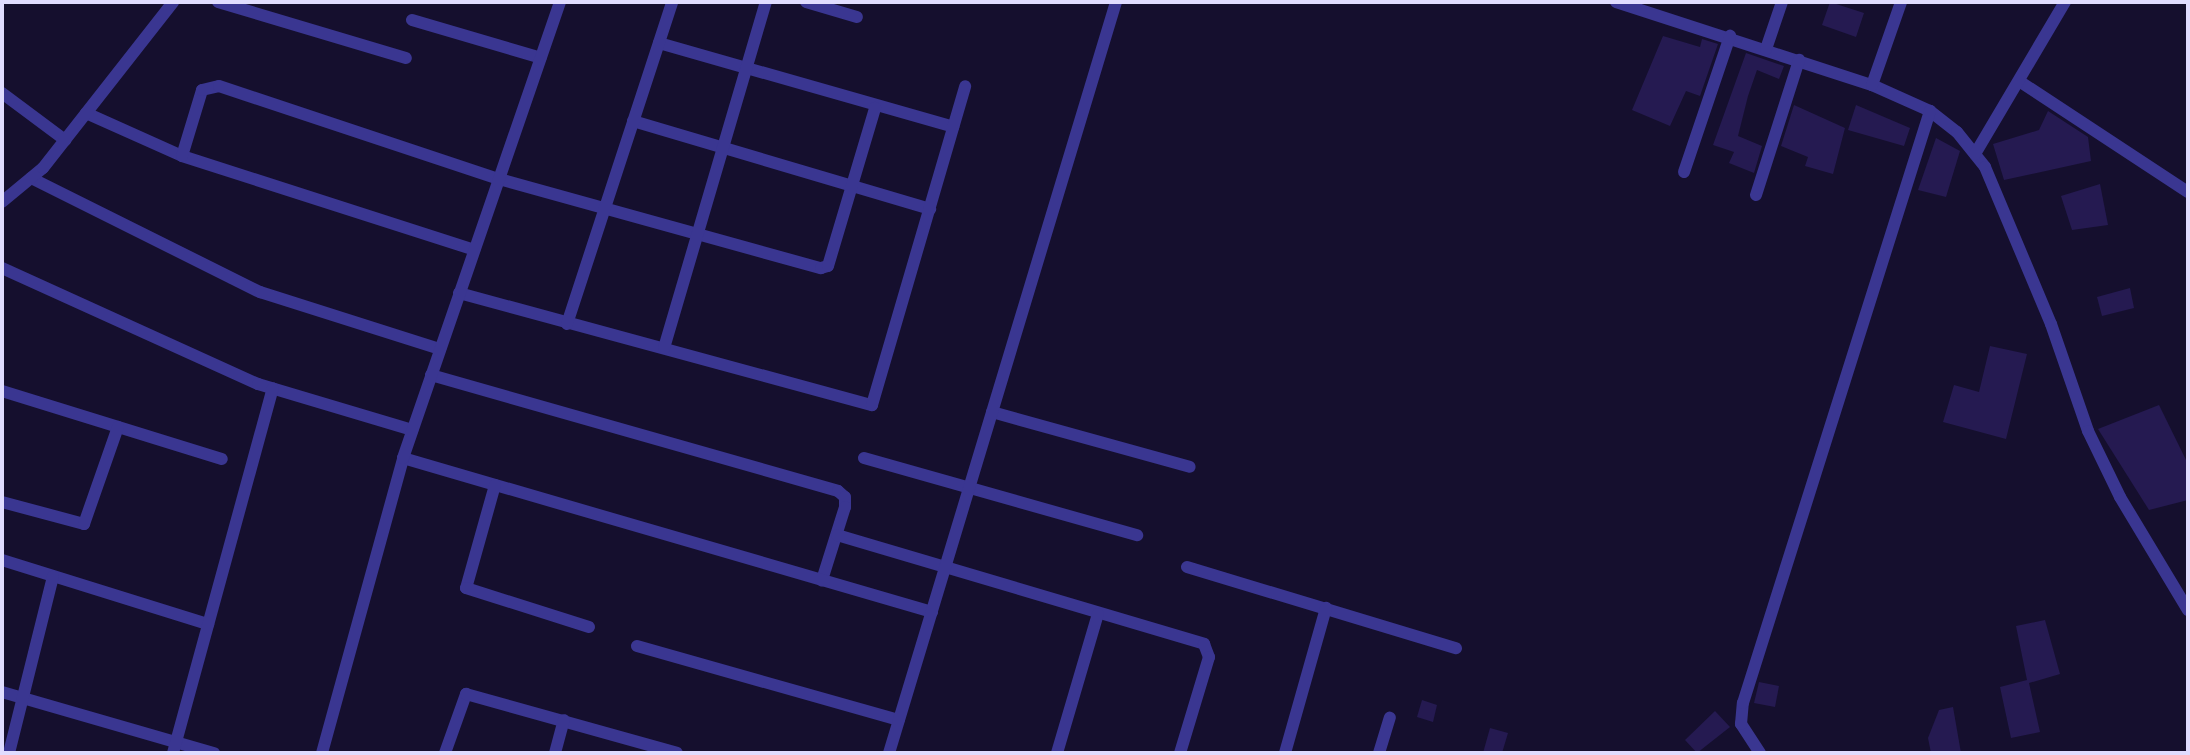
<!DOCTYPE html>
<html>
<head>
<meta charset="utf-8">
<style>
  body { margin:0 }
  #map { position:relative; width:2190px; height:755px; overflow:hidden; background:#150f2e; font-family:Rubik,sans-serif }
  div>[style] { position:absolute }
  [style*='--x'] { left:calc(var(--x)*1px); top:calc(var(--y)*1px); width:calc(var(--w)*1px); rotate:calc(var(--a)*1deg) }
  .building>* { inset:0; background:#251a51 }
  .street>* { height:12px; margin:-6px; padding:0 6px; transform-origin:6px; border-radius:6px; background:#3a3691 }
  span { translate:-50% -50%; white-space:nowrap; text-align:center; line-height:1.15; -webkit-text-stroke:7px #150f2e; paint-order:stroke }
  .frame { position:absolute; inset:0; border:4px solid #e0dcff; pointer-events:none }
</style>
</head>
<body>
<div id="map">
  <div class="building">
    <i style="clip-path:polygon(1830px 2px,1864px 13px,1856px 37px,1822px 25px)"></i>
    <i style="clip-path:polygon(1663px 36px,1700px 47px,1702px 39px,1718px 44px,1700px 96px,1686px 91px,1670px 126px,1632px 110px)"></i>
    <i style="clip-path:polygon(1746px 53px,1784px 66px,1779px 79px,1757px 70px,1748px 96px,1738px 136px,1762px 146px,1754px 173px,1729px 163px,1734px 152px,1713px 145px)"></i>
    <i style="clip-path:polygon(1794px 105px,1845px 128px,1833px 174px,1805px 166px,1808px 157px,1781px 146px)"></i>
    <i style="clip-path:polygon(1856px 105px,1910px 128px,1904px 146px,1848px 130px)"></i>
    <i style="clip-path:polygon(2048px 111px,2088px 137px,2091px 161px,2004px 180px,1993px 144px,2039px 130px)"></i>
    <i style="clip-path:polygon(1936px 138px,1960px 151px,1946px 197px,1918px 190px)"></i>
    <i style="clip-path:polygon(2100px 184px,2108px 225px,2072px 230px,2061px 196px)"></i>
    <i style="clip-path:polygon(2130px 288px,2134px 308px,2102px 316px,2097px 297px)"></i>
    <i style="clip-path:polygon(1990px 346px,2027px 354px,2006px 439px,1943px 422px,1954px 385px,1979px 392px)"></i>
    <i style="clip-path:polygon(2159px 405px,2188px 464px,2188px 500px,2149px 510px,2098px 429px)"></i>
    <i style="clip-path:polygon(2045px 620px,2060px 674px,2029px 683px,2040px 732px,2011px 738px,2000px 687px,2027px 680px,2016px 626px)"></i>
    <i style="clip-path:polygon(1759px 682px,1779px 686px,1775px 707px,1754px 703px)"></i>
    <i style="clip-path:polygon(1422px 700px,1437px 705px,1433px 722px,1417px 717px)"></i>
    <i style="clip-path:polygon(1953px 707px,1961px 753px,1931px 753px,1928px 738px,1939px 710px)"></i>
    <i style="clip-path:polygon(1715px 711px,1730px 727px,1697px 753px,1685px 740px)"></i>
    <i style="clip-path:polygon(1490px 728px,1508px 733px,1502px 753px,1483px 753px)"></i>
  </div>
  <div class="street">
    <i style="--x:218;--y:2;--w:196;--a:16.6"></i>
    <i style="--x:806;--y:2;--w:53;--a:16.4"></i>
    <i style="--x:1616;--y:2;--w:269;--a:18"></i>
    <i style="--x:1872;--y:85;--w:64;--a:24.1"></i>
    <i style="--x:1930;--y:111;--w:34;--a:38"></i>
    <i style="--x:1957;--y:132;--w:45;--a:51.3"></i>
    <i style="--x:1985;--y:167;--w:170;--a:67.2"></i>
    <i style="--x:2051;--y:324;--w:113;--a:70.9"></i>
    <i style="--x:2088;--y:431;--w:73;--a:64.1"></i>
    <i style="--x:2120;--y:497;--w:132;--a:59"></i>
    <i style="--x:412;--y:20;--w:134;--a:16.4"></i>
    <i style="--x:659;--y:43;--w:306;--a:15.9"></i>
    <i style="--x:1766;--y:49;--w:50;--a:-71.2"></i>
    <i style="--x:2019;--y:81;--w:202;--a:33.3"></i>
    <i style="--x:1872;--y:85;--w:88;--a:-70.7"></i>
    <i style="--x:2;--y:93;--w:79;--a:36.7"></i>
    <i style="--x:86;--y:113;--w:105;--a:24.1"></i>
    <i style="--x:182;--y:156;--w:307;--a:17.8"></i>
    <i style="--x:633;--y:121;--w:310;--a:16.5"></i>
    <i style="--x:1975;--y:154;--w:177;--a:-59.4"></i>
    <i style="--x:182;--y:156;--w:69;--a:-73.1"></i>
    <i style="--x:202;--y:90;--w:17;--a:-13"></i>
    <i style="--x:219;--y:86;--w:295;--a:18.4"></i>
    <i style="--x:499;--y:179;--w:334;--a:15.5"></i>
    <i style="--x:821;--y:268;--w:7;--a:-16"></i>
    <i style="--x:828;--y:266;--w:165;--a:-73.4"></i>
    <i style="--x:1684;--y:172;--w:144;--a:-71.3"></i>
    <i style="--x:31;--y:178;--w:256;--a:26.5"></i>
    <i style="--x:260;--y:292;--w:189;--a:17.6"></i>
    <i style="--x:1756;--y:195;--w:142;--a:-72.3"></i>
    <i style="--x:2;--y:202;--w:53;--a:-39.7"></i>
    <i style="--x:43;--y:168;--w:211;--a:-51.9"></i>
    <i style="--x:2;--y:268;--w:281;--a:24.4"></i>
    <i style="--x:258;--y:384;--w:161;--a:16.6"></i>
    <i style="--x:459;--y:293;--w:428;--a:15.2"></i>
    <i style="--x:872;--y:405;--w:332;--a:-73.7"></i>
    <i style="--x:567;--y:324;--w:339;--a:-71.9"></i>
    <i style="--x:664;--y:348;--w:361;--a:-73.6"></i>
    <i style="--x:431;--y:375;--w:423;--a:15.9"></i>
    <i style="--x:838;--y:491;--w:9;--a:41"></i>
    <i style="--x:845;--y:497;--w:10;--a:90"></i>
    <i style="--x:845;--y:507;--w:77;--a:107.5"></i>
    <i style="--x:2;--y:391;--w:230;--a:17.2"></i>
    <i style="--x:992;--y:412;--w:205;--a:15.5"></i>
    <i style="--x:403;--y:458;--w:551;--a:16.23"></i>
    <i style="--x:864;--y:458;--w:284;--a:15.8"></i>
    <i style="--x:495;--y:485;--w:107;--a:105.7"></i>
    <i style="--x:466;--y:588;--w:129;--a:17.6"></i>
    <i style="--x:2;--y:502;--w:85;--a:15"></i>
    <i style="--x:84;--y:524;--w:103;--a:-70.7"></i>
    <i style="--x:837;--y:535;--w:383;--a:16.5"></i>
    <i style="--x:1204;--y:644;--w:14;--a:69"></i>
    <i style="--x:1209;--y:657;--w:100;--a:106.8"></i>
    <i style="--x:2;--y:560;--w:216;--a:17.3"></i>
    <i style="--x:1187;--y:567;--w:281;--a:16.8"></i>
    <i style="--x:637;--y:646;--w:272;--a:15.8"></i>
    <i style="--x:2;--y:692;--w:221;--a:16.1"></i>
    <i style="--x:9;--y:753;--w:182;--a:-76"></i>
    <i style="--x:173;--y:753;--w:378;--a:-74.7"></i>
    <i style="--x:322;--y:753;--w:306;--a:-74.6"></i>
    <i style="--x:403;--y:458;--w:482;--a:-71"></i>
    <i style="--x:445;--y:753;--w:63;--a:-70.4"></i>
    <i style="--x:466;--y:694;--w:219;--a:15.6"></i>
    <i style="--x:555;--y:753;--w:34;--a:-75"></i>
    <i style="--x:889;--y:753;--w:785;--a:-73.18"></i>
    <i style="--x:1057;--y:753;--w:145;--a:-73.6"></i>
    <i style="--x:1285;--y:753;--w:151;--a:-74.2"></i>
    <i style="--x:1379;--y:753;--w:37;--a:-73"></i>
    <i style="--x:1760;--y:753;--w:35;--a:-123"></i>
    <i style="--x:1741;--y:724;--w:21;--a:-85"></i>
    <i style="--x:1743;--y:703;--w:621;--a:-72.47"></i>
  </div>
  <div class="frame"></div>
</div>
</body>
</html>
